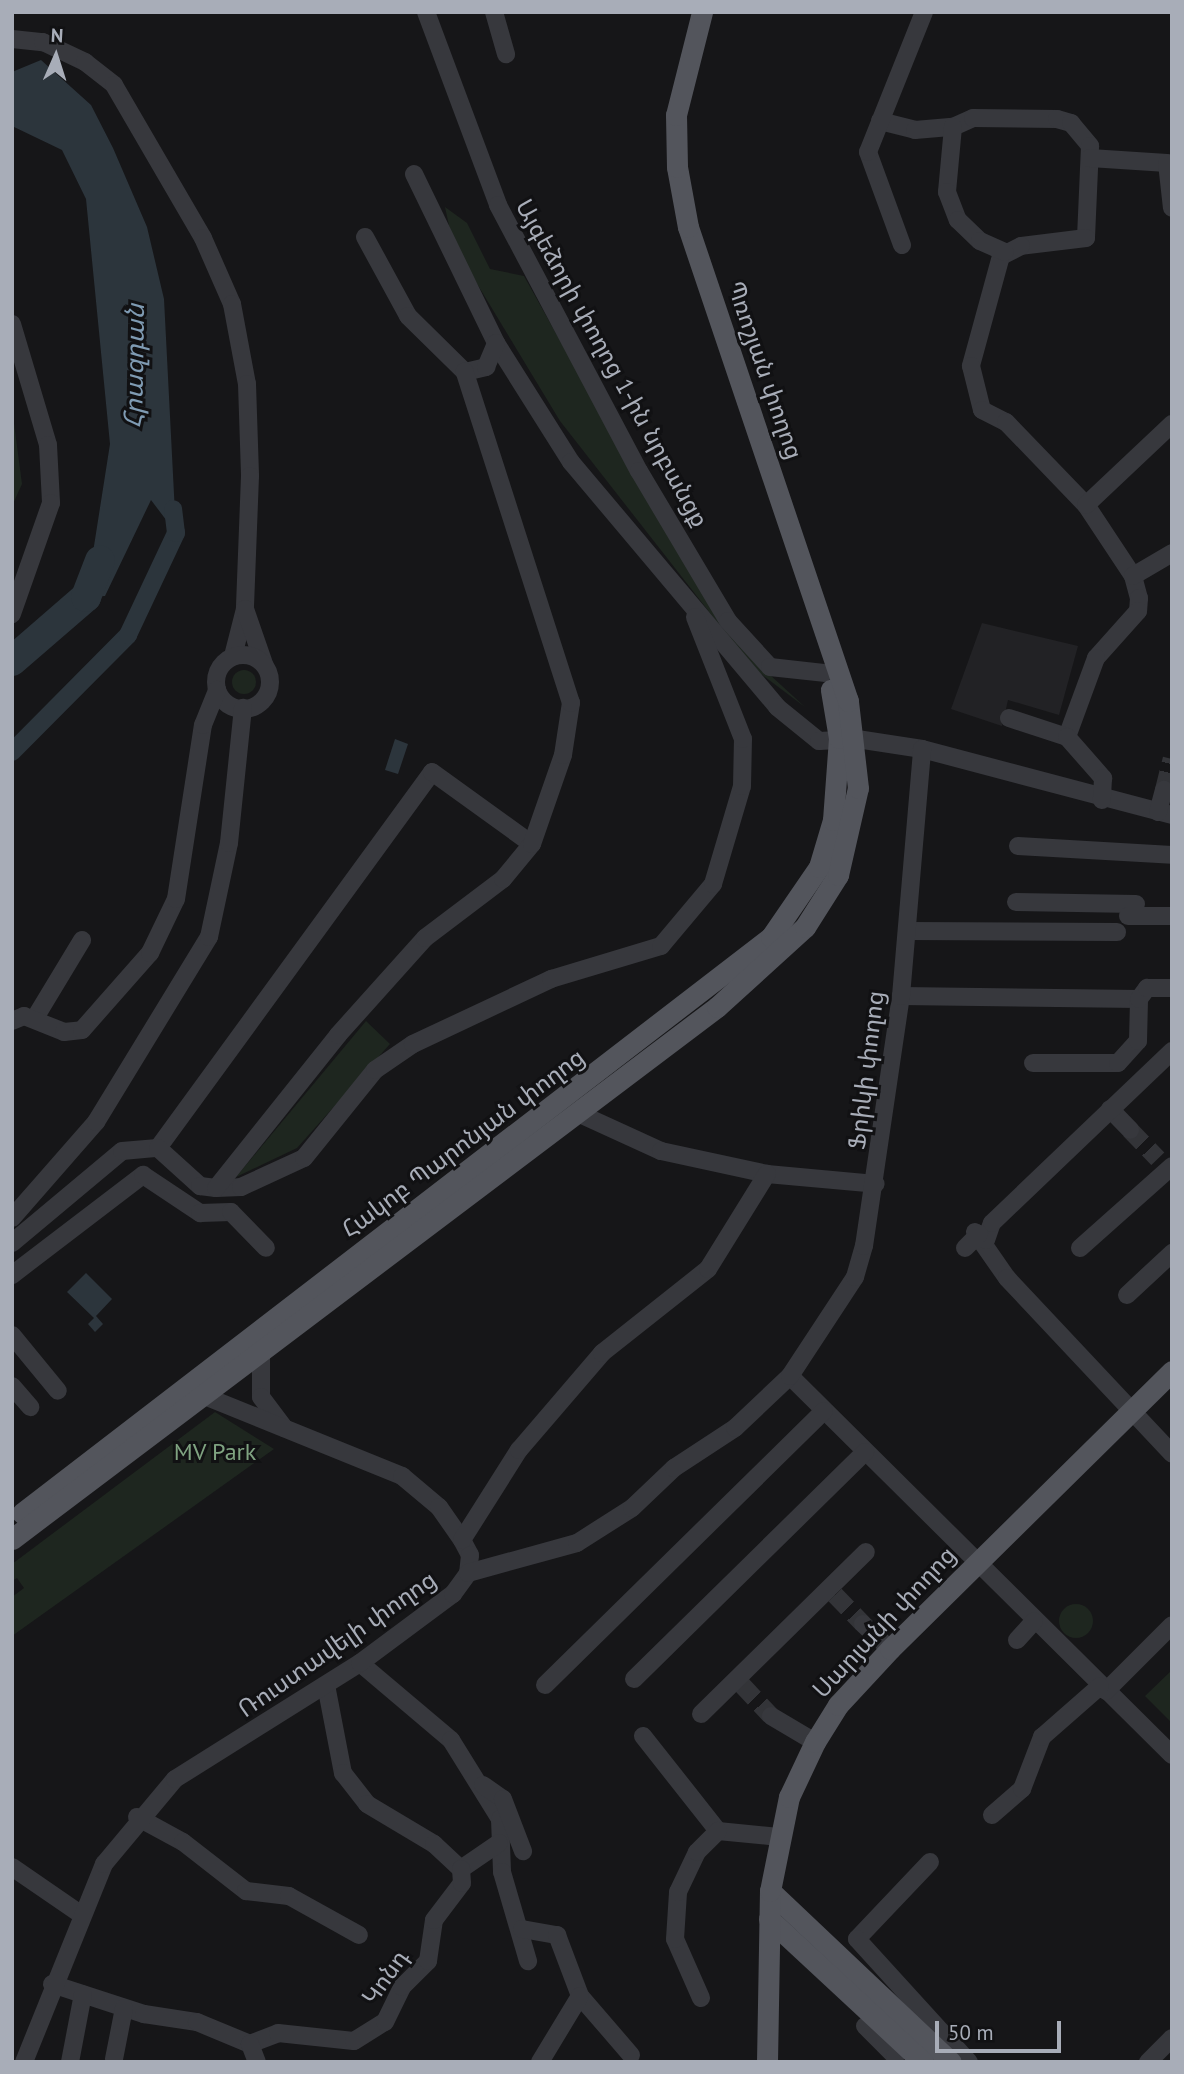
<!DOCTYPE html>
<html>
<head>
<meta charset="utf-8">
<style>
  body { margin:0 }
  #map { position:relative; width:1184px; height:2074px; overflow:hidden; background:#161618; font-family:"PT Sans","Noto Sans Armenian",sans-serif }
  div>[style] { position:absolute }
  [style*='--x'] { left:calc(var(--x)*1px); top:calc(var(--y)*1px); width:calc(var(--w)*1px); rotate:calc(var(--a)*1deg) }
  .built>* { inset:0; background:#222225 }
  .green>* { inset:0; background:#1e261f }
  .round { border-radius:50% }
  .water>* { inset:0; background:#2c353c }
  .canal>* { height:18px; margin:-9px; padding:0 9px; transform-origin:9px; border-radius:9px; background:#2c353c }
  .river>* { height:30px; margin:-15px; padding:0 15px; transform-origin:15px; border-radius:15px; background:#2c353c }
  .minor-tunnel>* { height:18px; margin-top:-9px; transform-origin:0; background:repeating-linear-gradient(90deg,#333438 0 18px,transparent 0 27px) }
  .minor>* { height:18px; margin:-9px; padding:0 9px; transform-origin:9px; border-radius:9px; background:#37383d }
  .minor>.ring { margin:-9px; padding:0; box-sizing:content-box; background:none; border:18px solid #37383d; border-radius:50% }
  .major>* { height:21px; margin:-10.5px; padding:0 10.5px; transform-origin:10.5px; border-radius:10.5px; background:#53555c }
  span { translate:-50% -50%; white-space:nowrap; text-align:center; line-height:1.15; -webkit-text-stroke:6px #111113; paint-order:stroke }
  .street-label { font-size:24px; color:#a8adb8 }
  .park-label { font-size:24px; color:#7fa381 }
  .water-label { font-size:26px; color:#7f9bb3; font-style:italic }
  .frame { position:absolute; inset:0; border:14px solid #a8adb8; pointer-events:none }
  .north { position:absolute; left:21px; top:21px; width:70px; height:70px; -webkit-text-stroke:5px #111113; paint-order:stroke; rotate:3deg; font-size:19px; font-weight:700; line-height:28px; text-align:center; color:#a8adb8 }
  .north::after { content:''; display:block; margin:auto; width:24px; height:32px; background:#a8adb8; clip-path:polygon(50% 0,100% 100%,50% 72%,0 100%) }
  .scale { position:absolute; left:935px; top:2021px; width:126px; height:32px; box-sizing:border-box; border:4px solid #a8adb8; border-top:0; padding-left:9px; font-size:21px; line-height:24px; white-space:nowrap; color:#a8adb8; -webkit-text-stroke:5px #111113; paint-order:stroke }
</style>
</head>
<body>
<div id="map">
  <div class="built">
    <i style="clip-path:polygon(982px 623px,1078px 646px,1059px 715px,1008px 700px,1002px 726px,951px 709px)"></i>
  </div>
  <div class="green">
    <i style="clip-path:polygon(445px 207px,467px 223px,490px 269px,524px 276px,679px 554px,769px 674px,805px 707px,753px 668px,560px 421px,453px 244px)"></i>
    <i style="clip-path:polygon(12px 408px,22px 484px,12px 506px)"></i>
    <i class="round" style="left:232px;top:670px;width:24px;height:24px"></i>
    <i style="clip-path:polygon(366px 1021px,390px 1044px,297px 1148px,236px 1177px)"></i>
    <i style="clip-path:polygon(215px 1412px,274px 1449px,12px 1636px,12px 1597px,24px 1588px,17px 1578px,12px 1581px,12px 1564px)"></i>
    <i class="round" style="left:1059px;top:1604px;width:34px;height:34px"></i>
    <i style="clip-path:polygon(1172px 1670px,1172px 1723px,1145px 1696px)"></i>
  </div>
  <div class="water">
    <i style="clip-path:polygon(41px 60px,91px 105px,113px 148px,147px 227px,164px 299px,176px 533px,151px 500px,105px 596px,86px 597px,110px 444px,86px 199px,62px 150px,12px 126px,12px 72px)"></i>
    <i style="clip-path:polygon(395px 739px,408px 744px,398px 774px,385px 770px)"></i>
    <i style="clip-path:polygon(86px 1273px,112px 1299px,96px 1316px,103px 1324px,95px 1332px,88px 1324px,94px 1318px,67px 1292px)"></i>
  </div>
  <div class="canal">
    <i style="--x:12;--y:752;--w:165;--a:-45.2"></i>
    <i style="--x:128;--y:635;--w:113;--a:-64.8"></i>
    <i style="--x:176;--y:533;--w:24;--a:-97"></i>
  </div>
  <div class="river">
    <i style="--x:12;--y:661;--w:98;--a:-40.9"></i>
    <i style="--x:86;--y:597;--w:39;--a:-69"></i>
  </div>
  <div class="minor-tunnel">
    <i style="--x:1164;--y:790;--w:32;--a:-76"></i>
    <i style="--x:1130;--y:1130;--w:40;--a:46"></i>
    <i style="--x:835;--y:1595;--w:40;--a:46"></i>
    <i style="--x:742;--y:1685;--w:42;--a:46.9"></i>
  </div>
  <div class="minor">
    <i style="--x:426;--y:12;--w:206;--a:69.5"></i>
    <i style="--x:498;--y:205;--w:301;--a:62.1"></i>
    <i style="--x:639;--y:471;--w:174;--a:59.3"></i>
    <i style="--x:728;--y:621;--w:62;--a:47.6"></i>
    <i style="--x:770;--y:667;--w:54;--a:6.3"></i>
    <i style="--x:494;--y:12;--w:44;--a:74.1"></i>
    <i style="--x:12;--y:39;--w:31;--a:6"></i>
    <i style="--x:43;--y:42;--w:47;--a:25.5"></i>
    <i style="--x:85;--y:62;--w:37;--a:38"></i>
    <i style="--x:114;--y:85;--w:177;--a:59.8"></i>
    <i style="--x:203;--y:238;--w:72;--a:66.3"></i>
    <i style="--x:232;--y:304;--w:81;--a:79.4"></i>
    <i style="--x:247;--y:384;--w:92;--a:88.1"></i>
    <i style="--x:250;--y:476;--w:133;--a:92.2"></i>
    <i style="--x:245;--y:609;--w:49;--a:104.3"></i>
    <i style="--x:880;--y:121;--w:36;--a:14"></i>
    <i style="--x:915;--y:130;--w:38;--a:-5"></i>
    <i style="--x:953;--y:127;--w:22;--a:-24"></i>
    <i style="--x:973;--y:118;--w:84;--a:0.7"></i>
    <i style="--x:1057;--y:119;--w:15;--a:16"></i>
    <i style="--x:1071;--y:123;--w:30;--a:50"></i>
    <i style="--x:1090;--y:146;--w:92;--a:92.5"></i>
    <i style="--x:1086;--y:238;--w:65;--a:173"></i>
    <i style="--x:1021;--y:246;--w:22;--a:153"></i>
    <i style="--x:1001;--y:256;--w:114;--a:105.3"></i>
    <i style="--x:971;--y:366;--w:45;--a:76"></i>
    <i style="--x:982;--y:410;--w:27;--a:27"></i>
    <i style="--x:1006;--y:422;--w:115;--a:46.1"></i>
    <i style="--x:1086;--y:505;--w:85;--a:56.5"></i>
    <i style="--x:1133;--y:576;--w:23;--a:75"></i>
    <i style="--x:1139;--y:598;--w:13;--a:94"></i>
    <i style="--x:1138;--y:611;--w:63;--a:131.8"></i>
    <i style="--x:1096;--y:658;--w:84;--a:110.2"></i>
    <i style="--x:953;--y:127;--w:65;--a:95.3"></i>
    <i style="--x:947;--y:192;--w:30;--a:69"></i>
    <i style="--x:958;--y:220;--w:30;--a:44"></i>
    <i style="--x:980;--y:241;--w:27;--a:24"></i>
    <i style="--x:1090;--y:158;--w:77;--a:3.7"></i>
    <i style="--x:1167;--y:163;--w:45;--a:83.7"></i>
    <i style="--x:414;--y:174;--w:188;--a:64.1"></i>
    <i style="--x:496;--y:343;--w:141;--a:57.8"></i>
    <i style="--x:571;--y:462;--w:320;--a:49.9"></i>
    <i style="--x:777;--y:707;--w:54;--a:39"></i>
    <i style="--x:819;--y:741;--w:38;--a:-3"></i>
    <i style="--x:857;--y:739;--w:66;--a:8.7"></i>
    <i style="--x:922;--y:749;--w:259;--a:14.8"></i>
    <i style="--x:365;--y:237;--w:90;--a:61.4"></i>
    <i style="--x:408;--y:316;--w:80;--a:44.5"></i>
    <i style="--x:465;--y:372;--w:22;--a:-13"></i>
    <i style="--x:486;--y:367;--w:26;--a:-67"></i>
    <i style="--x:902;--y:245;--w:99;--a:-110.1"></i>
    <i style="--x:868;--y:152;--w:151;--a:-68.2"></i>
    <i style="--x:12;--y:324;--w:126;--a:73.4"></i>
    <i style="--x:48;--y:445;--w:58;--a:87"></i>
    <i style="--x:51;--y:503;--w:118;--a:109.4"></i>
    <i style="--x:1086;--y:505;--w:118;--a:-43.3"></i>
    <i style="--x:1133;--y:576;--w:45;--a:-30.5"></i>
    <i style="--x:245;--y:609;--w:58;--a:70.9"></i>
    <i class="ring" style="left:216px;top:655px;width:36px;height:36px"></i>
    <i style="--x:1009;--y:718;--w:61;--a:18.1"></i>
    <i style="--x:1067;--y:737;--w:55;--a:48.7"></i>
    <i style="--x:1103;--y:778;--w:22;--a:93"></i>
    <i style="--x:1158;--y:812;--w:23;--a:-75"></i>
    <i style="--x:1018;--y:846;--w:154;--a:3.3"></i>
    <i style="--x:1016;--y:902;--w:120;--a:1"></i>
    <i style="--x:1128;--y:916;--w:44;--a:0"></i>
    <i style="--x:907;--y:931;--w:210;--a:0.3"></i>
    <i style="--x:901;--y:996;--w:238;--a:0.7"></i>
    <i style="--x:35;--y:1018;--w:91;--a:-58.9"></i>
    <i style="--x:12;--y:1021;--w:13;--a:-23"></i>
    <i style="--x:24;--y:1016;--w:43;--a:21.8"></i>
    <i style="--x:64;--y:1032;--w:18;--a:-6"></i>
    <i style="--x:82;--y:1030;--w:103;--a:-48.6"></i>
    <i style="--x:150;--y:953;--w:60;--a:-64.3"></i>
    <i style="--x:176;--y:899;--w:176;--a:-81.2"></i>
    <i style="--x:203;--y:725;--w:38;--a:-68"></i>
    <i style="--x:1033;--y:1063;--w:85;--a:0"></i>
    <i style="--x:1118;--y:1063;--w:30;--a:-48"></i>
    <i style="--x:1138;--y:1041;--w:42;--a:-88.6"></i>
    <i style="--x:1139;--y:999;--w:14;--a:-54"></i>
    <i style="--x:1147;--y:988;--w:25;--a:0"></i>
    <i style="--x:1110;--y:1109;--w:29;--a:46"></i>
    <i style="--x:580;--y:1114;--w:89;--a:24.6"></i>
    <i style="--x:661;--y:1151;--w:108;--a:12.2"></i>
    <i style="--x:767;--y:1174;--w:109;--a:5.2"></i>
    <i style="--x:158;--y:1148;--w:465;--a:-53.9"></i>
    <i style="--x:432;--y:772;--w:123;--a:35.8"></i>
    <i style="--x:216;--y:1188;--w:25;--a:-2"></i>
    <i style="--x:241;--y:1187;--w:69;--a:-24.7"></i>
    <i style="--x:304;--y:1158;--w:113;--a:-51.1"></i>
    <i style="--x:375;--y:1070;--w:46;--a:-34.4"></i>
    <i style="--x:413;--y:1044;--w:153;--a:-25.2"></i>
    <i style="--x:551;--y:979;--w:115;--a:-16.7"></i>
    <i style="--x:661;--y:946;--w:81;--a:-50"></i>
    <i style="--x:713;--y:884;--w:102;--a:-73.5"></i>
    <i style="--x:742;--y:786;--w:47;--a:-88.8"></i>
    <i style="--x:743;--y:739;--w:131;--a:-111.5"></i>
    <i style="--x:12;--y:1218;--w:128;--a:-48.8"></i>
    <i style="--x:96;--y:1122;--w:217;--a:-58.6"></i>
    <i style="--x:209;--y:937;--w:96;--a:-78"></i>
    <i style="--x:229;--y:843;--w:136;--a:-84.1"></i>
    <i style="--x:975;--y:1232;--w:56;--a:55.2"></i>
    <i style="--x:1007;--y:1278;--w:241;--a:46.8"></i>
    <i style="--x:986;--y:1240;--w:18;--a:-71"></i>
    <i style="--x:992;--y:1223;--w:249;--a:-43.7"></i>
    <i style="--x:12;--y:1243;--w:143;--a:-39.9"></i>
    <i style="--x:122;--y:1151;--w:36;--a:-5"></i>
    <i style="--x:158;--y:1148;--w:57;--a:42.1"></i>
    <i style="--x:200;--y:1186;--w:16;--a:7"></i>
    <i style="--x:216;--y:1188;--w:196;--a:-51.4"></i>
    <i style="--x:338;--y:1035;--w:130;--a:-48.1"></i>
    <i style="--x:425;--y:938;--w:98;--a:-37.1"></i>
    <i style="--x:503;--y:879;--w:45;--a:-50.4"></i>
    <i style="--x:532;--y:844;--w:94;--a:-70.8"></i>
    <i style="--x:563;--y:755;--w:53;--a:-81.3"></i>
    <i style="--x:571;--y:703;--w:348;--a:-107.8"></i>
    <i style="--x:965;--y:1248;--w:20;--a:-45"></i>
    <i style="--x:1080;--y:1248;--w:123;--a:-41.7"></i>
    <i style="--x:12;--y:1275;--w:165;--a:-37.4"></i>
    <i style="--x:143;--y:1175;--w:69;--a:33.7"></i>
    <i style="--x:200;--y:1213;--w:31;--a:-2"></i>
    <i style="--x:231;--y:1212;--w:50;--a:45.8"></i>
    <i style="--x:1127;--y:1295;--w:62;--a:-43"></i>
    <i style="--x:12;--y:1335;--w:72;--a:50.6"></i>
    <i style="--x:261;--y:1351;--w:46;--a:90"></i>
    <i style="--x:261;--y:1397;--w:39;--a:53"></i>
    <i style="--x:790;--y:1376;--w:538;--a:44.77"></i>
    <i style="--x:12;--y:1386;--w:28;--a:49"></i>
    <i style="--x:192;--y:1391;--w:227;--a:22"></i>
    <i style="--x:402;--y:1476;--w:48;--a:40"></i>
    <i style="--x:439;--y:1507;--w:40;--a:55.1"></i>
    <i style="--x:462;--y:1540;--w:17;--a:62"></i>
    <i style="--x:470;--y:1555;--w:18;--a:96"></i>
    <i style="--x:462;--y:1540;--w:107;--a:-57.7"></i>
    <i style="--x:519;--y:1450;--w:128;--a:-49.4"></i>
    <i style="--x:602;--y:1353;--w:135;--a:-38.4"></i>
    <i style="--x:708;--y:1269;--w:112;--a:-58.2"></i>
    <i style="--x:863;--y:1624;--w:37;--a:43"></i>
    <i style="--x:1017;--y:1640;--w:25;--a:-48"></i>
    <i style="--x:360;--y:1663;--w:119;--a:40.2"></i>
    <i style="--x:451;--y:1740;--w:93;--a:58.2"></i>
    <i style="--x:500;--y:1819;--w:53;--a:87.8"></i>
    <i style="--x:502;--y:1872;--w:93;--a:73.7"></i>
    <i style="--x:634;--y:1679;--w:324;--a:-44.5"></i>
    <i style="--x:326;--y:1685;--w:90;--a:79.1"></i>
    <i style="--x:343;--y:1773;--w:39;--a:52"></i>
    <i style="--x:367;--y:1804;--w:78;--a:30.8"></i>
    <i style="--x:434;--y:1844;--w:37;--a:43"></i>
    <i style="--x:461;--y:1869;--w:46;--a:-34.4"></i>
    <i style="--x:545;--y:1685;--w:391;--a:-44.5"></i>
    <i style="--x:1106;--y:1691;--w:93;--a:-45"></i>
    <i style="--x:701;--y:1714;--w:231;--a:-44.5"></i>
    <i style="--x:771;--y:1716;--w:51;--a:30.6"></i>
    <i style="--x:643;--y:1736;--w:121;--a:51.7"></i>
    <i style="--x:483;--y:1785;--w:24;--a:35"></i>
    <i style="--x:503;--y:1799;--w:56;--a:69"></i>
    <i style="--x:992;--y:1815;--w:40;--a:-41"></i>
    <i style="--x:1022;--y:1789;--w:56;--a:-69"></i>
    <i style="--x:1042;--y:1737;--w:77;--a:-41.3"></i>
    <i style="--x:137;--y:1817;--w:52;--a:28.5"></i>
    <i style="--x:183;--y:1842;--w:80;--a:37.9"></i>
    <i style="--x:246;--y:1891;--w:43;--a:6.6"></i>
    <i style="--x:289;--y:1896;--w:80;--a:29.1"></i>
    <i style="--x:718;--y:1831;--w:61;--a:5.6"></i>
    <i style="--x:930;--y:1862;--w:106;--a:133.5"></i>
    <i style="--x:857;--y:1939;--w:166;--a:47.7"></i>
    <i style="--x:12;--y:1867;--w:81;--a:34.5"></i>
    <i style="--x:522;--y:1929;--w:36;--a:10"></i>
    <i style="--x:557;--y:1935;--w:65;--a:69.3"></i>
    <i style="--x:580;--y:1996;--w:78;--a:49.2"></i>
    <i style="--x:52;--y:1984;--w:97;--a:18.1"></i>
    <i style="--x:144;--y:2014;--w:54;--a:8.6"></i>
    <i style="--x:197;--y:2022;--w:57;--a:22.5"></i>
    <i style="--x:250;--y:2044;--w:30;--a:-21"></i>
    <i style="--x:278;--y:2033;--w:76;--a:6"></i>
    <i style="--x:354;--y:2041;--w:36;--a:-32"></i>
    <i style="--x:385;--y:2022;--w:39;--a:-64"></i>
    <i style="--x:402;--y:1987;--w:37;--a:-45"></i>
    <i style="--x:428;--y:1961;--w:41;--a:-81.7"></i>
    <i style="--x:434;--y:1920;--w:46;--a:-52.9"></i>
    <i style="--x:462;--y:1883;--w:14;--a:-94"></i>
    <i style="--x:701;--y:1998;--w:64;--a:-113.8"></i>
    <i style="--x:675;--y:1939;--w:47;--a:-86.3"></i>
    <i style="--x:678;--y:1892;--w:44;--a:-64.6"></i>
    <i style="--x:697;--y:1852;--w:30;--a:-45"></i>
    <i style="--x:865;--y:2026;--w:42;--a:45"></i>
    <i style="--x:895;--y:2056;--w:15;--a:-48"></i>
    <i style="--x:250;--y:2044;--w:19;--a:69"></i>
    <i style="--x:114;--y:2059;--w:52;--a:-78.9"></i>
    <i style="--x:24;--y:2062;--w:214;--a:-68"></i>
    <i style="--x:104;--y:1864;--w:111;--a:-50.1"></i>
    <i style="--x:175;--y:1779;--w:218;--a:-32.1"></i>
    <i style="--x:360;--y:1663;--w:116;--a:-36.6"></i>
    <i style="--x:453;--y:1594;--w:26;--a:-54"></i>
    <i style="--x:468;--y:1573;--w:113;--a:-15.4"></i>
    <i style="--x:577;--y:1543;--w:65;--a:-32.5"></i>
    <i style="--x:632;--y:1508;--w:58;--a:-43.6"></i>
    <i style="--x:674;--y:1468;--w:73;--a:-33.3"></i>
    <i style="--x:735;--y:1428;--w:76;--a:-43.4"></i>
    <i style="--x:790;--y:1376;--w:118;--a:-56.7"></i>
    <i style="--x:855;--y:1277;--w:32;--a:-74"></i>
    <i style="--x:864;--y:1246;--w:253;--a:-81.6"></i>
    <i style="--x:901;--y:996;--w:248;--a:-85.1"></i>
    <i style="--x:70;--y:2062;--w:69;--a:-79.2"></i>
    <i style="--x:540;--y:2062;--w:77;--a:-58.8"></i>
    <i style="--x:1148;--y:2062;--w:34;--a:-45"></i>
  </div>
  <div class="major">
    <i style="--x:22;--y:1513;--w:945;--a:-37.56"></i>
    <i style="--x:771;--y:937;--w:85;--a:-55.6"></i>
    <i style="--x:819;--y:867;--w:49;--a:-73.4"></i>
    <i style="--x:833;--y:820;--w:82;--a:-85.8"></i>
    <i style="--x:839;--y:738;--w:49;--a:-99.5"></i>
    <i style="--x:12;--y:1539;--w:883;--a:-37.04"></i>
    <i style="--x:717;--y:1007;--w:119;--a:-42.3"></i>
    <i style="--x:805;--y:927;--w:62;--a:-57.6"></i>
    <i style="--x:838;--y:875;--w:89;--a:-77.1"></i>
    <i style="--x:858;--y:788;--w:88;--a:-96.6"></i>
    <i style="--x:848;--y:701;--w:500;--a:-108.65"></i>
    <i style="--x:688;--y:227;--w:61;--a:-100.4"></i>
    <i style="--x:677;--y:167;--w:52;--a:-91.1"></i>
    <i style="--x:676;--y:115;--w:106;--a:-75.8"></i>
    <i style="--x:770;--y:1891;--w:249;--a:43.4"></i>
    <i style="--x:769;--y:1919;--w:210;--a:42.9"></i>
    <i style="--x:767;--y:2062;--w:171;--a:-89"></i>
    <i style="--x:770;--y:1891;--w:96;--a:-78.6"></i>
    <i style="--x:789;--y:1797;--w:61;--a:-64.7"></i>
    <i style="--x:815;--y:1742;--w:44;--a:-58.1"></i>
    <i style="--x:838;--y:1705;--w:76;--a:-47.1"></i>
    <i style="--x:890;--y:1649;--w:396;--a:-44.6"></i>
  </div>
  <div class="street-label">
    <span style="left:612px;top:363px;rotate:61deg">Այգեձորի փողոց 1-ին նրբանցք</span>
    <span style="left:765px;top:370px;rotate:71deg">Պռոշյան փողոց</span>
    <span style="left:866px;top:1070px;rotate:-83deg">Ֆրիկի փողոց</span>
    <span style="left:463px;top:1143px;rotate:-37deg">Հակոբ Պարոնյան փողոց</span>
    <span style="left:884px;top:1622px;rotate:-47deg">Սարյանի փողոց</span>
    <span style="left:337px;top:1644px;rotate:-35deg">Ռուստավելի փողոց</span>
    <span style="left:385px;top:1977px;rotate:-55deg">Կոնդ</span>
  </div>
  <div class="park-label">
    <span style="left:215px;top:1452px">MV Park</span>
  </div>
  <div class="water-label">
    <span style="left:134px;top:366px;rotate:-89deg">Հրազդան</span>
  </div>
  <div class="frame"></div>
  <div class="north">N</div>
  <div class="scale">50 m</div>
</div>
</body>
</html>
